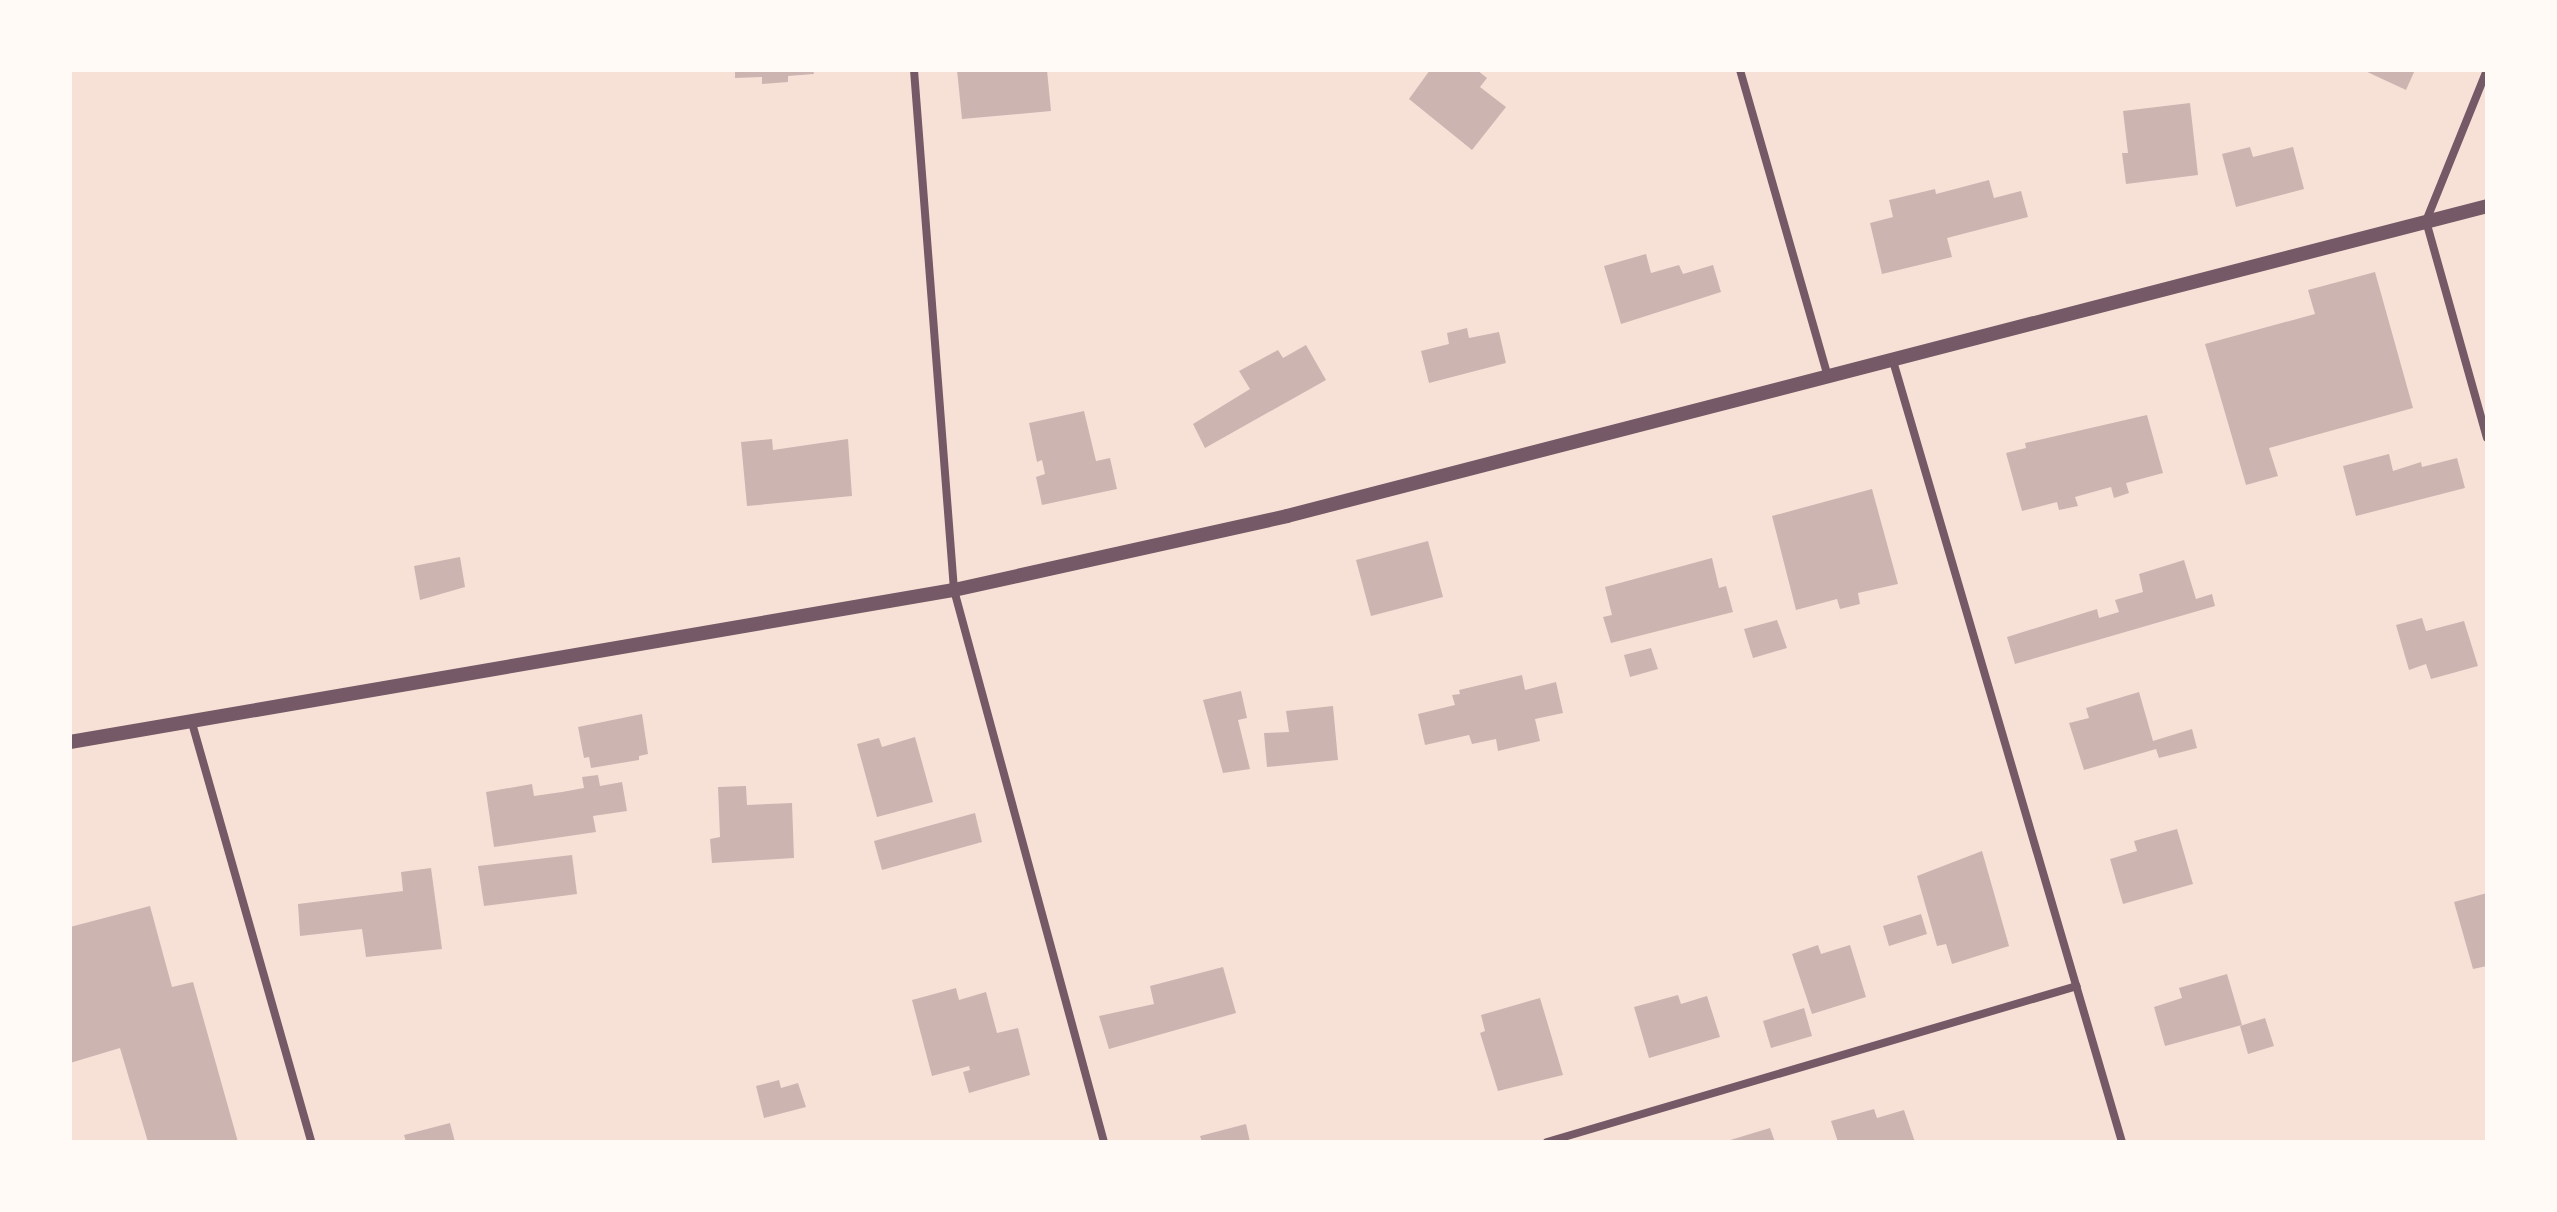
<!DOCTYPE html>
<html>
<head>
<meta charset="utf-8">
<style>
  body { margin:0 }
  #map { position:relative; width:2557px; height:1212px; overflow:hidden; background:#f7e1d7; font-family:"Roboto Condensed",sans-serif }
  div>[style] { position:absolute }
  [style*='--x'] { left:calc(var(--x)*1px); top:calc(var(--y)*1px); width:calc(var(--w)*1px); rotate:calc(var(--a)*1deg) }
  .building>* { inset:0; background:#ccb4b1 }
  .minor>* { height:8px; margin:-4px; padding:0 4px; transform-origin:4px; border-radius:4px; background:#755966 }
  .tertiary>* { height:14px; margin:-7px; padding:0 7px; transform-origin:7px; border-radius:7px; background:#755966 }
  span { translate:-50% -50%; white-space:nowrap; text-align:center; line-height:1.15; -webkit-text-stroke:7px #fffaf5; paint-order:stroke }
  .frame { position:absolute; inset:0; border:72px solid #fffaf5; pointer-events:none }
</style>
</head>
<body>
<div id="map">
  <div class="building">
    <i style="clip-path:polygon(735px 70px,813px 70px,814px 74px,788px 76px,788px 82px,762px 84px,762px 77px,735px 78px)"></i>
    <i style="clip-path:polygon(957px 70px,1047px 70px,1051px 111px,962px 119px)"></i>
    <i style="clip-path:polygon(1430px 70px,1477px 70px,1487px 78px,1480px 87px,1506px 107px,1472px 150px,1409px 99px)"></i>
    <i style="clip-path:polygon(2363px 70px,2415px 70px,2406px 90px)"></i>
    <i style="clip-path:polygon(2190px 103px,2198px 175px,2126px 184px,2122px 153px,2128px 153px,2123px 111px)"></i>
    <i style="clip-path:polygon(2250px 147px,2253px 157px,2293px 147px,2304px 189px,2236px 207px,2222px 154px)"></i>
    <i style="clip-path:polygon(1989px 180px,1994px 198px,2021px 191px,2028px 217px,1947px 238px,1952px 257px,1882px 274px,1870px 223px,1893px 217px,1889px 200px,1935px 189px,1936px 194px)"></i>
    <i style="clip-path:polygon(1646px 254px,1651px 273px,1679px 265px,1683px 274px,1713px 265px,1721px 292px,1621px 324px,1604px 266px)"></i>
    <i style="clip-path:polygon(2375px 272px,2413px 408px,2269px 448px,2278px 476px,2246px 485px,2205px 344px,2315px 314px,2308px 290px)"></i>
    <i style="clip-path:polygon(1467px 328px,1469px 338px,1499px 332px,1506px 363px,1429px 383px,1421px 351px,1449px 344px,1447px 333px)"></i>
    <i style="clip-path:polygon(1306px 345px,1326px 380px,1205px 448px,1193px 424px,1250px 389px,1239px 371px,1278px 350px,1283px 358px)"></i>
    <i style="clip-path:polygon(1084px 411px,1096px 461px,1110px 458px,1117px 489px,1042px 505px,1036px 477px,1045px 474px,1042px 460px,1037px 462px,1029px 423px)"></i>
    <i style="clip-path:polygon(2147px 415px,2163px 473px,2126px 483px,2129px 493px,2114px 498px,2111px 487px,2075px 497px,2078px 506px,2059px 510px,2057px 502px,2022px 511px,2006px 453px,2026px 448px,2025px 443px)"></i>
    <i style="clip-path:polygon(772px 439px,773px 450px,848px 439px,852px 496px,747px 506px,741px 442px)"></i>
    <i style="clip-path:polygon(2389px 454px,2393px 471px,2421px 462px,2422px 467px,2457px 458px,2465px 488px,2356px 516px,2343px 466px)"></i>
    <i style="clip-path:polygon(1872px 489px,1898px 584px,1858px 593px,1860px 604px,1840px 609px,1837px 599px,1796px 610px,1772px 516px)"></i>
    <i style="clip-path:polygon(1428px 541px,1443px 597px,1371px 616px,1356px 560px)"></i>
    <i style="clip-path:polygon(460px 557px,465px 587px,420px 600px,414px 566px)"></i>
    <i style="clip-path:polygon(1712px 558px,1719px 588px,1726px 586px,1733px 612px,1611px 643px,1603px 617px,1612px 615px,1605px 587px)"></i>
    <i style="clip-path:polygon(2184px 560px,2196px 599px,2212px 594px,2215px 606px,2015px 664px,2007px 637px,2097px 609px,2099px 618px,2119px 612px,2115px 600px,2143px 592px,2139px 574px)"></i>
    <i style="clip-path:polygon(2422px 618px,2426px 631px,2464px 621px,2478px 666px,2431px 679px,2426px 664px,2409px 670px,2396px 625px)"></i>
    <i style="clip-path:polygon(1777px 620px,1787px 648px,1753px 658px,1744px 629px)"></i>
    <i style="clip-path:polygon(1651px 648px,1658px 669px,1630px 677px,1624px 655px)"></i>
    <i style="clip-path:polygon(1522px 675px,1525px 690px,1556px 682px,1563px 713px,1535px 719px,1540px 741px,1498px 751px,1496px 739px,1472px 744px,1469px 735px,1425px 745px,1418px 714px,1455px 705px,1452px 695px,1460px 694px,1459px 690px)"></i>
    <i style="clip-path:polygon(1241px 691px,1247px 718px,1238px 720px,1250px 769px,1223px 773px,1203px 700px)"></i>
    <i style="clip-path:polygon(2139px 692px,2153px 741px,2192px 729px,2197px 748px,2159px 758px,2156px 749px,2084px 770px,2069px 723px,2089px 718px,2086px 708px)"></i>
    <i style="clip-path:polygon(1333px 706px,1338px 760px,1267px 767px,1264px 733px,1289px 732px,1286px 711px)"></i>
    <i style="clip-path:polygon(642px 714px,648px 754px,639px 756px,639px 760px,591px 768px,589px 757px,584px 758px,578px 727px)"></i>
    <i style="clip-path:polygon(915px 737px,933px 802px,877px 817px,857px 744px,879px 738px,882px 747px)"></i>
    <i style="clip-path:polygon(598px 775px,600px 786px,622px 782px,627px 811px,593px 816px,596px 832px,494px 847px,486px 792px,532px 784px,534px 796px,562px 792px,584px 788px,582px 777px)"></i>
    <i style="clip-path:polygon(746px 786px,747px 805px,792px 803px,794px 858px,712px 863px,710px 839px,720px 837px,718px 787px)"></i>
    <i style="clip-path:polygon(975px 813px,982px 842px,882px 870px,874px 841px)"></i>
    <i style="clip-path:polygon(2177px 829px,2193px 884px,2123px 904px,2110px 859px,2137px 851px,2134px 841px)"></i>
    <i style="clip-path:polygon(1982px 851px,2009px 946px,1952px 964px,1946px 944px,1937px 946px,1917px 876px)"></i>
    <i style="clip-path:polygon(572px 855px,577px 894px,484px 906px,478px 866px)"></i>
    <i style="clip-path:polygon(431px 868px,442px 949px,366px 957px,362px 929px,300px 936px,298px 904px,403px 891px,401px 872px)"></i>
    <i style="clip-path:polygon(2487px 893px,2487px 966px,2473px 969px,2454px 902px)"></i>
    <i style="clip-path:polygon(150px 906px,172px 987px,193px 982px,238px 1142px,148px 1142px,120px 1048px,70px 1063px,70px 927px)"></i>
    <i style="clip-path:polygon(1921px 914px,1927px 934px,1889px 946px,1883px 926px)"></i>
    <i style="clip-path:polygon(1818px 945px,1821px 954px,1850px 945px,1866px 997px,1812px 1014px,1792px 954px)"></i>
    <i style="clip-path:polygon(1223px 967px,1236px 1013px,1109px 1049px,1099px 1016px,1154px 1004px,1150px 986px)"></i>
    <i style="clip-path:polygon(2227px 974px,2242px 1025px,2165px 1046px,2154px 1007px,2182px 998px,2179px 988px)"></i>
    <i style="clip-path:polygon(956px 988px,959px 1000px,986px 992px,997px 1033px,1018px 1028px,1030px 1075px,969px 1093px,963px 1072px,970px 1070px,969px 1066px,932px 1076px,912px 1000px)"></i>
    <i style="clip-path:polygon(1678px 995px,1681px 1004px,1707px 996px,1720px 1037px,1649px 1058px,1634px 1007px)"></i>
    <i style="clip-path:polygon(1540px 998px,1563px 1075px,1498px 1091px,1480px 1033px,1485px 1031px,1481px 1015px)"></i>
    <i style="clip-path:polygon(1804px 1008px,1812px 1036px,1771px 1048px,1763px 1021px)"></i>
    <i style="clip-path:polygon(2265px 1018px,2274px 1046px,2248px 1054px,2240px 1026px)"></i>
    <i style="clip-path:polygon(779px 1080px,781px 1088px,798px 1083px,806px 1107px,764px 1118px,756px 1086px)"></i>
    <i style="clip-path:polygon(1874px 1109px,1877px 1118px,1904px 1110px,1915px 1142px,1838px 1142px,1831px 1121px)"></i>
    <i style="clip-path:polygon(450px 1123px,455px 1142px,406px 1142px,404px 1135px)"></i>
    <i style="clip-path:polygon(1246px 1124px,1250px 1142px,1202px 1142px,1200px 1136px)"></i>
    <i style="clip-path:polygon(1770px 1128px,1775px 1142px,1728px 1142px,1727px 1141px)"></i>
  </div>
  <div class="minor">
    <i style="--x:914;--y:70;--w:522;--a:85.6"></i>
    <i style="--x:954;--y:590;--w:572;--a:74.8"></i>
    <i style="--x:1740;--y:70;--w:319;--a:74"></i>
    <i style="--x:2487;--y:70;--w:163;--a:112"></i>
    <i style="--x:2426;--y:221;--w:225;--a:74.3"></i>
    <i style="--x:1893;--y:361;--w:814;--a:73.66"></i>
    <i style="--x:192;--y:723;--w:436;--a:74.1"></i>
    <i style="--x:1547;--y:1142;--w:552;--a:-16.4"></i>
  </div>
  <div class="tertiary">
    <i style="--x:70;--y:742;--w:897;--a:-9.76"></i>
    <i style="--x:954;--y:590;--w:341;--a:-12.5"></i>
    <i style="--x:1287;--y:516;--w:1239;--a:-14.48"></i>
  </div>
  <div class="frame"></div>
</div>
</body>
</html>
